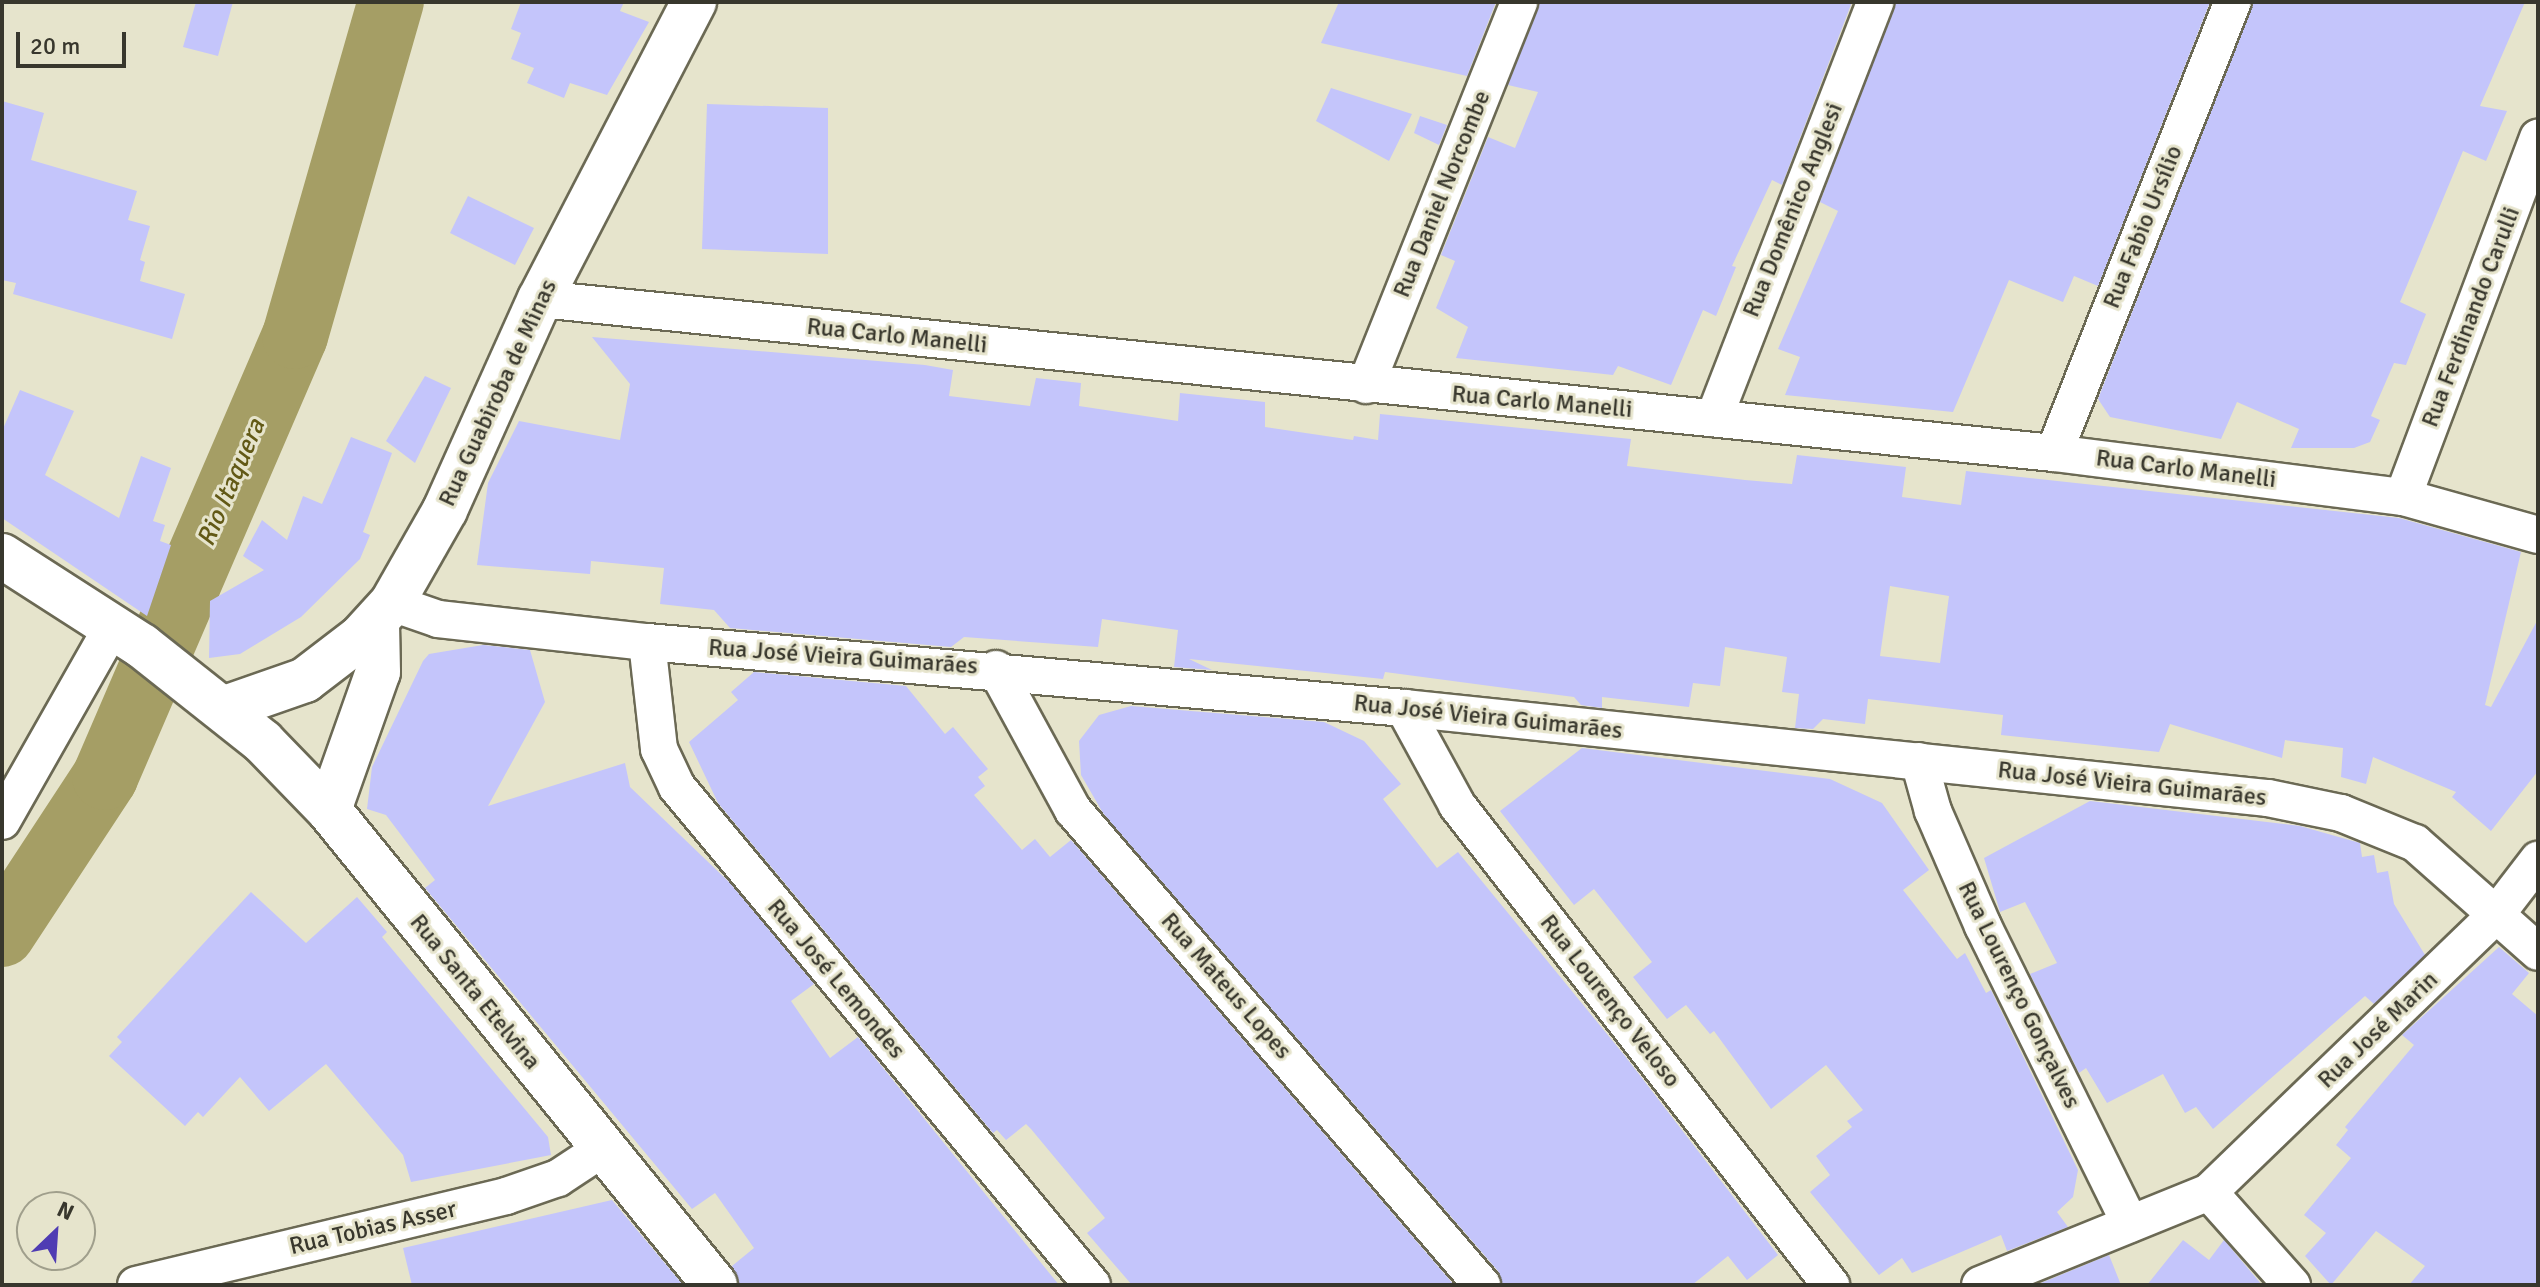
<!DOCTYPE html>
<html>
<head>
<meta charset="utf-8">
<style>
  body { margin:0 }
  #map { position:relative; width:2540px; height:1287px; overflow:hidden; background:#e6e4cc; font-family:Signika,sans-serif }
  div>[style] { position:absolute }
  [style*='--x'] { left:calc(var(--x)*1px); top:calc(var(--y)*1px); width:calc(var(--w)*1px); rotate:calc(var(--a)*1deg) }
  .river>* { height:66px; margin:-33px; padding:0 33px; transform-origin:33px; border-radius:33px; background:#a59e65 }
  .building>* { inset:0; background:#c4c5fb }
  .roads { filter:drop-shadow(2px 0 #6b6954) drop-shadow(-2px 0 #6b6954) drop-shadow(0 2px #6b6954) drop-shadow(0 -2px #6b6954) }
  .minor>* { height:36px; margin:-18px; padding:0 18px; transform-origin:18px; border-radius:18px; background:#fff }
  .tertiary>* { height:44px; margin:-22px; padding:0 22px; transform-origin:22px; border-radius:22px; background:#fff }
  span { translate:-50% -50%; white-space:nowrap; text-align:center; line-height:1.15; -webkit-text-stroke:6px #e6e4cc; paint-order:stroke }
  .street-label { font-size:24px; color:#38372d }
  .water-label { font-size:26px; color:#625916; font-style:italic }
  .frame { position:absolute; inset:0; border:4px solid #38372d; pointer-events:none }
  .north { position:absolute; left:16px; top:1191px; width:80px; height:80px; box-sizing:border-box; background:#e6e4cc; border:2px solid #a09f8c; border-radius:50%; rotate:25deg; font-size:22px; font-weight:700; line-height:32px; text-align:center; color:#38372d }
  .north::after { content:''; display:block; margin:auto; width:28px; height:36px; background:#4f3cb3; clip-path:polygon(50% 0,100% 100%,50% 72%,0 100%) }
  .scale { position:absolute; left:16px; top:32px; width:110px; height:36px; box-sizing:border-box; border:4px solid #38372d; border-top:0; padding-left:10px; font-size:24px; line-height:28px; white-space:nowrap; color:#38372d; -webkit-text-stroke:6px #e6e4cc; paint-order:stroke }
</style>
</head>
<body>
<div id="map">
  <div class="river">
    <i style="--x:2;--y:934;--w:188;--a:-56.7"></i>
    <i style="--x:105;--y:777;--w:480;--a:-66.7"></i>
    <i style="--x:295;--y:336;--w:348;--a:-74"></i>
  </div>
  <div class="building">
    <i style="clip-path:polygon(196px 2px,233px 2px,218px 56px,183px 47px)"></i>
    <i style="clip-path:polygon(521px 2px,624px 2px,620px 11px,649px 22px,607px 95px,570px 83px,564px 98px,527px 83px,534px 68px,511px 59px,521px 33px,511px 29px)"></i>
    <i style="clip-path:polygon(1339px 2px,1496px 2px,1467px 76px,1321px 43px)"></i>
    <i style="clip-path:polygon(1540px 2px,1852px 2px,1782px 185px,1772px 180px,1732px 266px,1736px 267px,1716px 316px,1703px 310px,1671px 385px,1618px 366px,1613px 375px,1456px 358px,1468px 327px,1436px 308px,1455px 261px,1441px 255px,1488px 137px,1515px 148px,1538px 92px,1508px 85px)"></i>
    <i style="clip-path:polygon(1896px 2px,2210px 2px,2098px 286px,2074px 276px,2063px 302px,2009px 280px,1953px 412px,1785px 395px,1800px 357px,1778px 349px,1838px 211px,1820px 202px)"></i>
    <i style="clip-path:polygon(2254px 2px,2525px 2px,2480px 106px,2507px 111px,2486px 161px,2463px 151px,2400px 302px,2426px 314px,2406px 365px,2394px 363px,2371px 416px,2380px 420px,2370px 442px,2354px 448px,2291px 448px,2299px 429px,2237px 402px,2221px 439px,2110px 417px,2098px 399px)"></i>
    <i style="clip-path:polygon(1331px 88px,1412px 114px,1389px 161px,1316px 121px)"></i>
    <i style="clip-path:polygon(2px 101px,44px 113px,31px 160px,137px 191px,128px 220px,150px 226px,140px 260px,145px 262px,140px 281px,185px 294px,172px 339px,13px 294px,16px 283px,2px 280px)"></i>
    <i style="clip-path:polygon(707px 104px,828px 108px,828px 254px,702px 249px)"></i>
    <i style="clip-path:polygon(1420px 116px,1447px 125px,1439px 145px,1414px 133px)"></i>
    <i style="clip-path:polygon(468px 196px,534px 228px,515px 265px,450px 233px)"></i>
    <i style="clip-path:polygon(evenodd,592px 337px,925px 365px,953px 370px,949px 396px,1030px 406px,1036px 378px,1081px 383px,1079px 406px,1178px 421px,1180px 393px,1265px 402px,1265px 427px,1353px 440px,1354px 436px,1378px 440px,1380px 414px,1631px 439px,1627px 466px,1745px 480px,1792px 484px,1797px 455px,1906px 467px,1902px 497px,1961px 505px,1966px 471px,2399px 518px,2521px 552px,2485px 705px,2491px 707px,2538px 619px,2538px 771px,2491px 831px,2452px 797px,2456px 792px,2373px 757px,2366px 784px,2341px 777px,2343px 748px,2285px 740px,2282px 758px,2170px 724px,2159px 752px,2001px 735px,2003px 715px,1868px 699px,1865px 724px,1823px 719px,1813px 729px,1795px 728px,1799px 694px,1782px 692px,1787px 657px,1725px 647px,1720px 686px,1693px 683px,1689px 707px,1602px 697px,1602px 708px,1581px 705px,1574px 697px,1385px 672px,1383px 679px,1189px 659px,1212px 670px,1174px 667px,1178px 630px,1102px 619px,1098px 647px,964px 637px,951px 647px,730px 628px,714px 610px,660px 604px,664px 568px,591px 561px,590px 574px,477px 565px,488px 483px,519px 421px,620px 440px,630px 384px,592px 337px,1890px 586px,1949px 596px,1940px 663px,1880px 656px,1890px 586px)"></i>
    <i style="clip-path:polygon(425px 376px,451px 388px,415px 463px,386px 441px)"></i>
    <i style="clip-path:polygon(20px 390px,74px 411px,45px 475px,119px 518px,141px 456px,171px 468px,153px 521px,165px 525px,160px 541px,171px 545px,147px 616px,2px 518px,2px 431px)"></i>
    <i style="clip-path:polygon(351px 437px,392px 453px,363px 532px,370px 535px,360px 559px,301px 617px,240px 654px,209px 658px,210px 601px,264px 570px,243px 556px,262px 520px,287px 540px,303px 496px,322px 504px)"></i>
    <i style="clip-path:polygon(483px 645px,530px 650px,545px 702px,488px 806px,625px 763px,630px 787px,729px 882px,814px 984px,791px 1001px,830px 1058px,858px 1037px,1059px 1285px,739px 1285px,732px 1266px,754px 1248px,715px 1193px,692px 1209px,425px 888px,435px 880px,386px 815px,367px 809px,372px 767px,423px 661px,429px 654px)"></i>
    <i style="clip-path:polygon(754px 672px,906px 686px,945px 734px,953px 727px,988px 769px,978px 777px,985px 786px,974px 795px,1022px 850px,1035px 839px,1050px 857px,1071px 840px,1454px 1285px,1132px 1285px,1087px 1233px,1105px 1218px,1031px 1129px,1026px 1124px,1006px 1140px,997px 1130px,993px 1133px,718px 803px,689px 742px,738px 700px,731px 692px)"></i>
    <i style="clip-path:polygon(1131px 706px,1324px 722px,1364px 741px,1401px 784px,1383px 799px,1437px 868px,1458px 852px,1625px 1056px,1778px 1255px,1747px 1280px,1728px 1256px,1692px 1285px,1502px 1285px,1498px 1271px,1103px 813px,1081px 775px,1079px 741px,1099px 715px)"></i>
    <i style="clip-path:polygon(1582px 748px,1830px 779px,1882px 803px,1929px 870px,1903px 890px,1957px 959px,1965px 953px,1986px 993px,1991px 990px,2078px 1170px,2073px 1197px,2057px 1212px,2068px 1227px,2007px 1251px,2001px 1235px,1912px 1273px,1902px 1258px,1879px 1275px,1810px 1192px,1830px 1175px,1816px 1156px,1852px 1127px,1847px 1121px,1863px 1110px,1826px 1065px,1771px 1109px,1714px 1031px,1710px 1034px,1686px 1005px,1667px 1019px,1633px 977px,1652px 962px,1594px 889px,1574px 905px,1500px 811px)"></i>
    <i style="clip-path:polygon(2090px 801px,2300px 826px,2360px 843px,2362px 857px,2374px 855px,2377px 873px,2388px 871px,2394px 904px,2425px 955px,2374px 1004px,2365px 996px,2213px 1129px,2196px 1107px,2185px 1113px,2163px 1074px,2107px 1103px,2086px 1068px,2079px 1073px,2030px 974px,2057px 963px,2025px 902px,2000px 912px,1984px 858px)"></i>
    <i style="clip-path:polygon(251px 892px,306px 943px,357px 897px,387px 932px,382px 937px,548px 1137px,551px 1155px,411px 1182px,403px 1155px,326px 1064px,269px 1111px,240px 1077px,203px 1117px,198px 1112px,185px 1126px,109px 1056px,122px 1042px,117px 1037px)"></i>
    <i style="clip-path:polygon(2499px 947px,2529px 973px,2512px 994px,2538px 1016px,2538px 1285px,2409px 1285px,2425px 1266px,2376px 1231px,2331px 1285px,2305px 1256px,2326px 1233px,2304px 1215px,2351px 1158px,2336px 1145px,2348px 1130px,2345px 1127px,2414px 1045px,2402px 1035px)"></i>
    <i style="clip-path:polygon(612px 1200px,683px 1285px,412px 1285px,403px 1248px)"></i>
    <i style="clip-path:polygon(2183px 1240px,2209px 1260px,2224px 1240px,2262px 1285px,2147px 1285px)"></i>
    <i style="clip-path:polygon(2109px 1255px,2121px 1285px,2036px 1285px)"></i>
  </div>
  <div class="roads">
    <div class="minor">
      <i style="--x:540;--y:299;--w:1522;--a:5.81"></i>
      <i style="--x:2054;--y:453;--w:352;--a:7.2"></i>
      <i style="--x:2403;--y:497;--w:140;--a:15.7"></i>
      <i style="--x:1366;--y:385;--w:412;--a:-68.2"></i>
      <i style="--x:1714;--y:418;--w:446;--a:-68.8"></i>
      <i style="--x:2054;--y:453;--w:485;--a:-68.4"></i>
      <i style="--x:2403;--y:497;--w:384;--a:-69.4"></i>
      <i style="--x:392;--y:603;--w:49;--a:19.2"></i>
      <i style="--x:438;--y:619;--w:210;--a:6.3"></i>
      <i style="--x:647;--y:642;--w:760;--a:4.98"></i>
      <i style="--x:1404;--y:708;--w:869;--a:5.95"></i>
      <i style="--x:2268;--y:798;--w:75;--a:11.6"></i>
      <i style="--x:2341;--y:813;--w:80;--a:22.1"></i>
      <i style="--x:2415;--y:843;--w:164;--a:41.5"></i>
      <i style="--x:647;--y:642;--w:108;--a:83.6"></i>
      <i style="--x:659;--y:749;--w:42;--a:64.7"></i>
      <i style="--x:677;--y:787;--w:648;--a:50.19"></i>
      <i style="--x:996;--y:669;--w:161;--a:61.4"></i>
      <i style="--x:1073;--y:810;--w:627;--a:49.27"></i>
      <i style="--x:1404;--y:708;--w:111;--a:61.3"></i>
      <i style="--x:1457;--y:805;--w:609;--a:52.08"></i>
      <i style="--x:1919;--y:761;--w:52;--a:74.4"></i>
      <i style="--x:1933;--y:811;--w:125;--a:66.5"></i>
      <i style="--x:1983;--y:926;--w:332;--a:63.7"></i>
      <i style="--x:2;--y:821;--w:224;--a:-60.4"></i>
      <i style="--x:2209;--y:1192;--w:125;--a:48.3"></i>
      <i style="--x:136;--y:1285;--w:381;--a:-13.5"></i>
      <i style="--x:506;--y:1196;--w:55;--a:-19.1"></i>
      <i style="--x:558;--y:1178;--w:53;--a:-33.4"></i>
      <i style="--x:1980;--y:1285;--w:247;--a:-22.1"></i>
      <i style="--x:2209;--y:1192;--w:397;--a:-44"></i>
      <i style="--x:2495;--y:916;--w:71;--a:-52.5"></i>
    </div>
    <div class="tertiary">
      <i style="--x:2;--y:556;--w:166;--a:32.7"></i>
      <i style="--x:142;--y:646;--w:154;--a:38.4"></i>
      <i style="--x:263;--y:742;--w:95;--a:45.9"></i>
      <i style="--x:329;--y:810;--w:612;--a:50.9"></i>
      <i style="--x:225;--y:708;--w:85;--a:-19.3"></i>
      <i style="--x:305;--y:680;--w:69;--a:-37.4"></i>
      <i style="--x:360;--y:638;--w:47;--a:-47.6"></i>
      <i style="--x:392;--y:603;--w:107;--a:-60.3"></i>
      <i style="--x:445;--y:510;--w:231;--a:-65.8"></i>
      <i style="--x:540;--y:299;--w:335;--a:-62.6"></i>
      <i style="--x:329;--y:810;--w:146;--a:-70.5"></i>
      <i style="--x:378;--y:672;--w:49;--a:-91.2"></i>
    </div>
  </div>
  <div class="street-label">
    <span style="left:1442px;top:194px;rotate:-68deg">Rua Daniel Norcombe</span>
    <span style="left:1793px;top:210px;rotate:-68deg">Rua Domênico Anglesi</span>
    <span style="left:2143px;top:227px;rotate:-68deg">Rua Fabio Ursílio</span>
    <span style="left:2471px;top:317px;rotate:-69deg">Rua Ferdinando Carulli</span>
    <span style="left:897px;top:336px;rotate:6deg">Rua Carlo Manelli</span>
    <span style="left:498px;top:393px;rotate:-65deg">Rua Guabiroba de Minas</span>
    <span style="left:1542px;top:402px;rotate:5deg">Rua Carlo Manelli</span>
    <span style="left:2186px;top:469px;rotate:7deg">Rua Carlo Manelli</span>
    <span style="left:843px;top:657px;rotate:4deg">Rua José Vieira Guimarães</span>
    <span style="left:1488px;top:717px;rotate:6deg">Rua José Vieira Guimarães</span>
    <span style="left:2132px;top:784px;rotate:6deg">Rua José Vieira Guimarães</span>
    <span style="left:836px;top:979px;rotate:50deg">Rua José Lemondes</span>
    <span style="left:1226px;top:986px;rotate:49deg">Rua Mateus Lopes</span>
    <span style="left:475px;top:992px;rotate:51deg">Rua Santa Etelvina</span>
    <span style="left:2019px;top:995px;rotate:64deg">Rua Lourenço Gonçalves</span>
    <span style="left:1610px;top:1001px;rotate:52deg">Rua Lourenço Veloso</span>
    <span style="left:2378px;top:1030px;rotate:-44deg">Rua José Marin</span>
    <span style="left:373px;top:1228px;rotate:-13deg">Rua Tobias Asser</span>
  </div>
  <div class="water-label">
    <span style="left:232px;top:483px;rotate:-67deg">Rio Itaquera</span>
  </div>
  <div class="frame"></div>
  <div class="north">N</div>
  <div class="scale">20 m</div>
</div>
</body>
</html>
